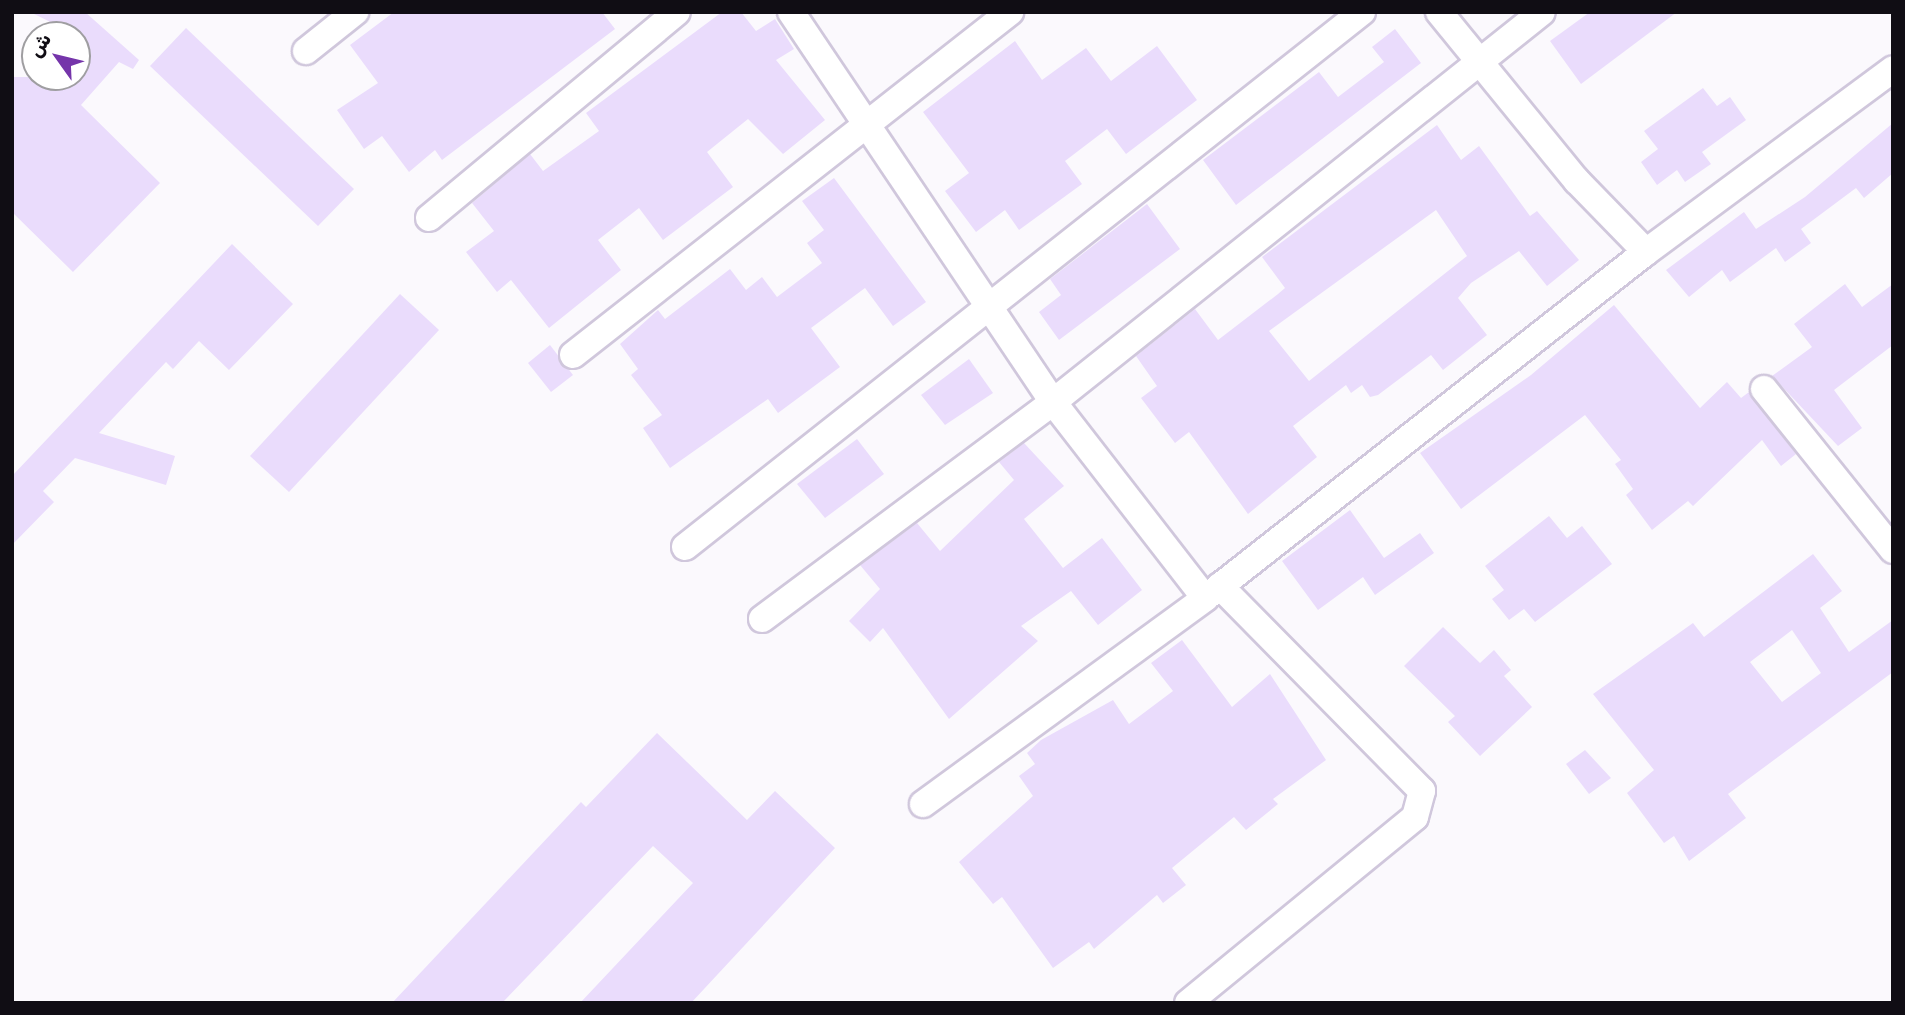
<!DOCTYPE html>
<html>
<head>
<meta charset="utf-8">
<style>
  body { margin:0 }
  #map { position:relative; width:1905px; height:1015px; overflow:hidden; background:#fbf9fd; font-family:Rubik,"Noto Sans Arabic",sans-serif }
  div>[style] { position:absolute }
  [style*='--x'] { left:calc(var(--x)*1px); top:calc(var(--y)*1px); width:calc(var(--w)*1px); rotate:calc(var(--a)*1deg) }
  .building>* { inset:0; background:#eadcfc }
  .roads { filter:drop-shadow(2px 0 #d0c7dc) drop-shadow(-2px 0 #d0c7dc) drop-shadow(0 2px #d0c7dc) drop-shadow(0 -2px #d0c7dc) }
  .minor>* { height:26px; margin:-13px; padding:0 13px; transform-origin:13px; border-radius:13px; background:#fff }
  span { translate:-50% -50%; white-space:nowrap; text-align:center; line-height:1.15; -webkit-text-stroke:5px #fff; paint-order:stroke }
  .frame { position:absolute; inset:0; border:14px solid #100d14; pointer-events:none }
  .north { position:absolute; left:21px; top:21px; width:70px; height:70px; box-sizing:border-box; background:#fff; border:2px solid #9f9ea1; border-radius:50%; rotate:304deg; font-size:19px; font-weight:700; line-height:28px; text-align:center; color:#100d14 }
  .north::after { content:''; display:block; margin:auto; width:24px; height:32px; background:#7535aa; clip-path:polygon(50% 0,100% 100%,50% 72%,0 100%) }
</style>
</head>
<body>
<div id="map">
  <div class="building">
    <i style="clip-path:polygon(30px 12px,85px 12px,139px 60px,133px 69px,119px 62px,81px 105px,160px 183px,73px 272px,12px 212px,12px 77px,77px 77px,77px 35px)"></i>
    <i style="clip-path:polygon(394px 12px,602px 12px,615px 29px,442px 160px,435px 150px,409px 172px,382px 136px,364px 149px,337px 110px,378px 83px,350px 45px)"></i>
    <i style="clip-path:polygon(722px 12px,741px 12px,756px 31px,775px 19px,794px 49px,776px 60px,825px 120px,783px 154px,748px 119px,707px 152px,733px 187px,663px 240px,639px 208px,598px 240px,621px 270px,549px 328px,511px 280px,497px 292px,466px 252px,494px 231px,472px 203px,530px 154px,543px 171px,599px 131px,586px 113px)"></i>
    <i style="clip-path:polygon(1590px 12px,1677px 12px,1581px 84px,1550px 41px)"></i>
    <i style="clip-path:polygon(186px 28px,354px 189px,318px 226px,150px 66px)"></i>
    <i style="clip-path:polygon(1395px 29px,1421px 63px,1236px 205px,1203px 160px,1319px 72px,1338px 97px,1384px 62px,1372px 47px)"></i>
    <i style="clip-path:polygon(1015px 41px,1042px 80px,1086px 48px,1111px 81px,1157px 46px,1197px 100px,1126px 154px,1107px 129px,1065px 161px,1082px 184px,1019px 230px,1005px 210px,976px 232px,945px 191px,969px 173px,923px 112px)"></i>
    <i style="clip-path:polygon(1703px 88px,1717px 106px,1730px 97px,1746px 120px,1702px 152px,1711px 164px,1685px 182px,1677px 170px,1657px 185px,1641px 162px,1658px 149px,1644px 131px)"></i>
    <i style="clip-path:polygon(1893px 123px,1893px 173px,1864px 198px,1856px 188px,1801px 229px,1811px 243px,1785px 262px,1776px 248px,1730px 282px,1722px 270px,1689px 297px,1666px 270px,1744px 212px,1756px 229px,1805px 197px)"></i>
    <i style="clip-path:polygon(evenodd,1437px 125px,1461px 160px,1479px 146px,1530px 216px,1537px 211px,1579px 260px,1547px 286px,1519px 251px,1471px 283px,1458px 298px,1487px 335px,1443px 370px,1431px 355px,1378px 395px,1370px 397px,1362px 385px,1351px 393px,1346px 385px,1293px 426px,1317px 457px,1248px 514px,1189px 432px,1175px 443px,1141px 398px,1157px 386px,1136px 356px,1195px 309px,1218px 340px,1278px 294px,1285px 288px,1262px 257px,1437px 125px,1436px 210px,1467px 256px,1309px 381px,1269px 331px,1436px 210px)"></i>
    <i style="clip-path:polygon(834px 178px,926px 302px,893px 326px,865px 288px,811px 328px,840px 367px,778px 413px,768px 399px,670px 468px,643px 428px,662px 415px,631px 375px,638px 369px,620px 344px,658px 310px,665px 319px,730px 269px,746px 290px,762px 277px,777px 297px,822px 263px,807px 243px,824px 230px,802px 201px)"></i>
    <i style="clip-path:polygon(1147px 204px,1180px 249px,1059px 340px,1039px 312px,1061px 295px,1050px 279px)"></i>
    <i style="clip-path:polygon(232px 244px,293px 304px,229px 370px,199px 341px,173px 369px,166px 362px,99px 433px,175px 456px,166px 485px,75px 458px,43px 491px,54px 502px,12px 545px,12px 476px)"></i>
    <i style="clip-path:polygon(1845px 284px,1862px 307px,1893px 284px,1893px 345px,1834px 390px,1862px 428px,1838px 446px,1772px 376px,1812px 347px,1794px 324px)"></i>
    <i style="clip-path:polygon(400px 294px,439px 330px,289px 492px,250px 456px)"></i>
    <i style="clip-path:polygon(1614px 305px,1700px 408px,1727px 382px,1741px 398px,1749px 392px,1796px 454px,1781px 466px,1762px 440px,1693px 506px,1688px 501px,1652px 530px,1626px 495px,1633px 489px,1615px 464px,1621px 460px,1585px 415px,1461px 509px,1420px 453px,1531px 375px)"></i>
    <i style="clip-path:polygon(550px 345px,573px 375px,551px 392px,528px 363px)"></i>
    <i style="clip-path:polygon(969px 359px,993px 393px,945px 425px,921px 395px)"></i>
    <i style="clip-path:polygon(857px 439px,884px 474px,825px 518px,797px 484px)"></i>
    <i style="clip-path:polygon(1024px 443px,1064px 486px,1024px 519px,1063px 568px,1102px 538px,1142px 590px,1098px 625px,1071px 591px,1021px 626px,1038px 641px,949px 719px,883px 628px,870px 642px,849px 621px,880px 589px,860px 565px,917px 523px,940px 551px,1014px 480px,999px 462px)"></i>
    <i style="clip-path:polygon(1350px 510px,1384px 558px,1420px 533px,1434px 553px,1375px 595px,1363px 577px,1318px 610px,1282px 561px)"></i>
    <i style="clip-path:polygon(1549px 516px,1567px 538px,1582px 526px,1612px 564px,1535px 622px,1524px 609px,1509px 620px,1492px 599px,1504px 590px,1485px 566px)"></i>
    <i style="clip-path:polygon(evenodd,1813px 554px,1842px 591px,1820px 608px,1849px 652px,1893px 620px,1893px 672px,1728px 794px,1746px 818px,1689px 861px,1674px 836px,1664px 843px,1627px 793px,1654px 770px,1593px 694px,1693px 623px,1704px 637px,1813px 554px,1792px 630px,1821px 673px,1782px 702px,1750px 662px,1792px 630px)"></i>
    <i style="clip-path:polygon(1443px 627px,1480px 663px,1494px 650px,1511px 670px,1504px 676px,1532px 707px,1480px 756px,1448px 722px,1455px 716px,1404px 666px)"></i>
    <i style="clip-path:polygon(1182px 640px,1232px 707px,1270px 674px,1326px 760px,1273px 799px,1278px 804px,1246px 830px,1234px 817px,1172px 868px,1186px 885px,1163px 903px,1157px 895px,1094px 949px,1089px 942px,1053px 968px,1002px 897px,993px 904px,959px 862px,1033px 796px,1019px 776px,1035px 764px,1027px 753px,1041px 740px,1113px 700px,1129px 724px,1173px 691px,1151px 663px)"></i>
    <i style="clip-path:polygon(657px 733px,747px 820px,775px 791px,835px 848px,691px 1003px,580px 1003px,693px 883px,653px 846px,502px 1003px,392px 1003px,581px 802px,586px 807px)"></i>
    <i style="clip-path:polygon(1585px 750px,1611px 778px,1589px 794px,1566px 764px)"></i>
  </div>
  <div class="roads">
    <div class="minor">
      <i style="--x:791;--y:12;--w:470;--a:56.1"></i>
      <i style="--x:1053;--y:402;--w:248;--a:52.2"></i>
      <i style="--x:1439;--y:12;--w:218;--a:50.8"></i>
      <i style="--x:1577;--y:181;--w:99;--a:45.8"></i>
      <i style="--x:306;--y:51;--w:63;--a:-38.5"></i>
      <i style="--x:429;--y:218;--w:322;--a:-39.7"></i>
      <i style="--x:573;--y:355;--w:556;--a:-38.13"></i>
      <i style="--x:1764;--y:389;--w:206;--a:51.3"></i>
      <i style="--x:685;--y:547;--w:863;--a:-38.32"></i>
      <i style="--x:762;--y:619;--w:363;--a:-36.7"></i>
      <i style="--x:1053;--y:402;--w:625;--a:-38.57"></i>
      <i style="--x:923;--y:804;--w:349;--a:-36.1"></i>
      <i style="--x:1205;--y:598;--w:561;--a:-38.12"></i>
      <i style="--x:1646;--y:252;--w:307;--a:-36.5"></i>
      <i style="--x:1188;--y:1003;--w:293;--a:-39.3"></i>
      <i style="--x:1415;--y:817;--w:27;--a:-75"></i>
      <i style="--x:1422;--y:791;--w:288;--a:-134.6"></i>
    </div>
  </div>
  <div class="frame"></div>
  <div class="north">ش</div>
</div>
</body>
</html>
